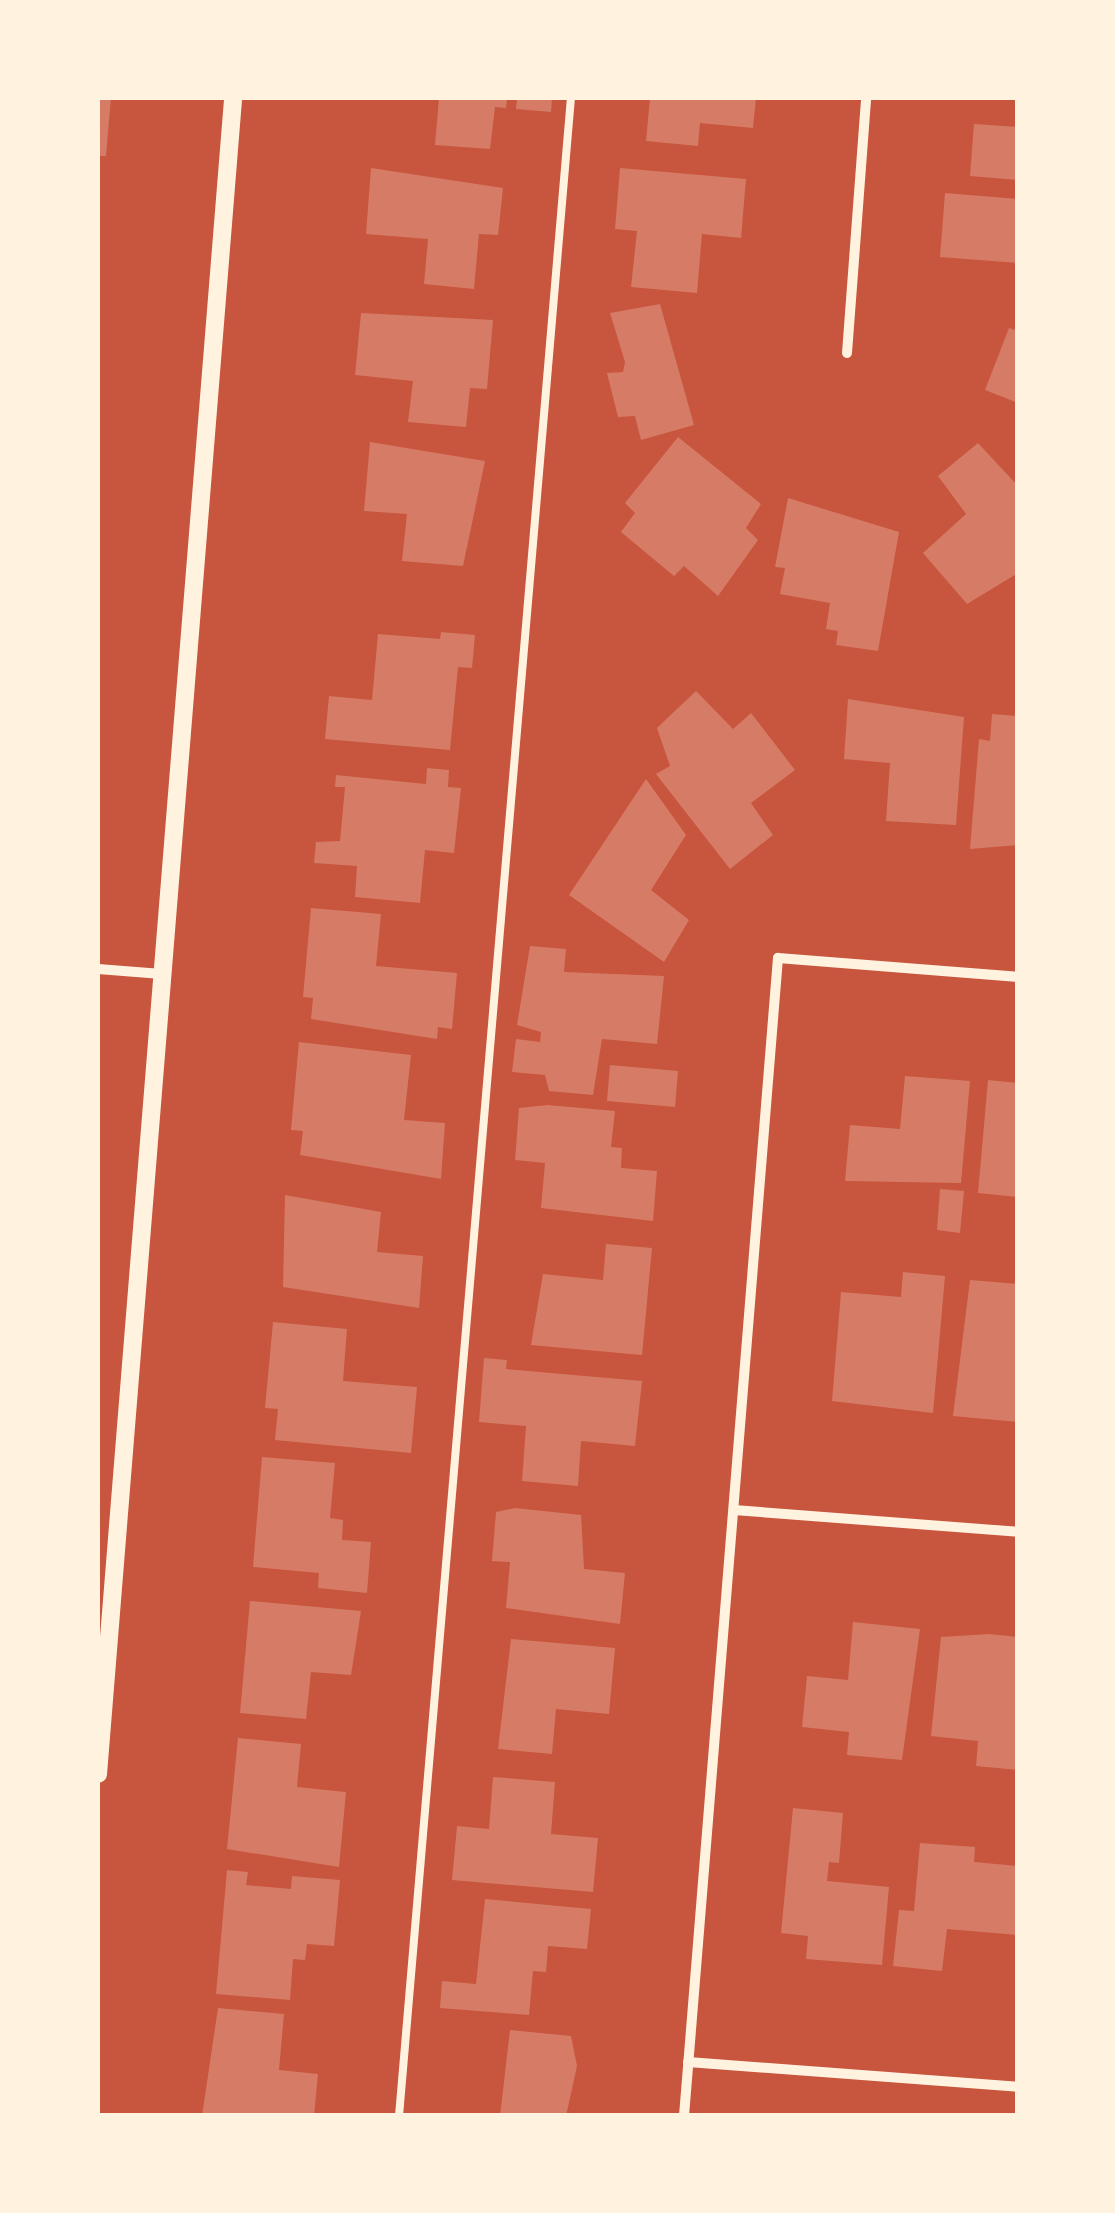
<!DOCTYPE html>
<html>
<head>
<meta charset="utf-8">
<style>
  body { margin:0 }
  #map { position:relative; width:1115px; height:2213px; overflow:hidden; background:#c8553d; font-family:Barlow,sans-serif }
  div>[style] { position:absolute }
  [style*='--x'] { left:calc(var(--x)*1px); top:calc(var(--y)*1px); width:calc(var(--w)*1px); rotate:calc(var(--a)*1deg) }
  .building>* { inset:0; background:#d67c66 }
  .service>* { height:8px; margin:-4px; padding:0 4px; transform-origin:4px; border-radius:4px; background:#fff3e0 }
  .minor>* { height:10px; margin:-5px; padding:0 5px; transform-origin:5px; border-radius:5px; background:#fff3e0 }
  .tertiary>* { height:18px; margin:-9px; padding:0 9px; transform-origin:9px; border-radius:9px; background:#fff3e0 }
  span { translate:-50% -50%; white-space:nowrap; text-align:center; line-height:1.15; -webkit-text-stroke:9px #fff3e0; paint-order:stroke }
  .frame { position:absolute; inset:0; border:100px solid #fff3e0; pointer-events:none }
</style>
</head>
<body>
<div id="map">
  <div class="building">
    <i style="clip-path:polygon(98px 98px,111px 98px,106px 156px,98px 156px)"></i>
    <i style="clip-path:polygon(439px 98px,507px 98px,506px 108px,495px 107px,490px 149px,435px 145px)"></i>
    <i style="clip-path:polygon(517px 98px,552px 98px,551px 112px,516px 109px)"></i>
    <i style="clip-path:polygon(650px 98px,756px 98px,753px 128px,700px 123px,698px 146px,646px 141px)"></i>
    <i style="clip-path:polygon(974px 124px,1018px 127px,1018px 180px,970px 176px)"></i>
    <i style="clip-path:polygon(371px 168px,503px 188px,498px 235px,479px 234px,474px 289px,424px 284px,428px 239px,366px 234px)"></i>
    <i style="clip-path:polygon(620px 168px,746px 179px,741px 238px,702px 234px,697px 293px,631px 287px,637px 231px,615px 229px)"></i>
    <i style="clip-path:polygon(945px 193px,1018px 199px,1018px 263px,940px 257px)"></i>
    <i style="clip-path:polygon(660px 304px,694px 425px,641px 440px,635px 416px,618px 417px,607px 373px,623px 372px,625px 362px,610px 313px)"></i>
    <i style="clip-path:polygon(361px 313px,493px 320px,487px 389px,470px 388px,466px 427px,408px 422px,413px 381px,355px 375px)"></i>
    <i style="clip-path:polygon(1009px 328px,1018px 331px,1018px 403px,985px 390px)"></i>
    <i style="clip-path:polygon(678px 437px,761px 504px,746px 528px,758px 540px,718px 596px,684px 566px,674px 576px,621px 532px,635px 513px,625px 503px)"></i>
    <i style="clip-path:polygon(370px 442px,485px 461px,463px 566px,402px 561px,407px 514px,364px 511px)"></i>
    <i style="clip-path:polygon(978px 443px,1018px 486px,1018px 573px,967px 604px,923px 553px,966px 514px,938px 476px)"></i>
    <i style="clip-path:polygon(788px 498px,899px 532px,878px 651px,836px 645px,838px 631px,826px 629px,830px 603px,780px 594px,785px 568px,775px 567px)"></i>
    <i style="clip-path:polygon(441px 632px,475px 635px,472px 668px,458px 667px,450px 750px,325px 739px,329px 696px,372px 700px,378px 634px,440px 639px)"></i>
    <i style="clip-path:polygon(696px 691px,733px 729px,751px 713px,795px 770px,751px 803px,773px 835px,730px 869px,656px 774px,670px 766px,657px 728px)"></i>
    <i style="clip-path:polygon(848px 699px,964px 717px,956px 825px,886px 821px,890px 763px,844px 759px)"></i>
    <i style="clip-path:polygon(992px 714px,1018px 716px,1018px 845px,970px 849px,979px 739px,990px 741px)"></i>
    <i style="clip-path:polygon(427px 768px,449px 770px,448px 787px,461px 788px,454px 853px,425px 850px,420px 903px,355px 897px,357px 866px,314px 863px,316px 842px,340px 841px,345px 787px,335px 787px,336px 775px,426px 784px)"></i>
    <i style="clip-path:polygon(646px 779px,686px 835px,651px 890px,689px 920px,664px 962px,569px 895px)"></i>
    <i style="clip-path:polygon(311px 908px,381px 914px,376px 966px,457px 973px,452px 1029px,438px 1027px,437px 1039px,311px 1019px,313px 998px,303px 997px)"></i>
    <i style="clip-path:polygon(530px 946px,566px 949px,564px 972px,664px 976px,657px 1044px,602px 1039px,593px 1095px,549px 1091px,545px 1075px,512px 1072px,516px 1039px,540px 1042px,541px 1032px,517px 1025px)"></i>
    <i style="clip-path:polygon(299px 1042px,411px 1055px,404px 1120px,445px 1123px,441px 1179px,300px 1155px,303px 1131px,291px 1130px)"></i>
    <i style="clip-path:polygon(610px 1065px,678px 1071px,675px 1107px,607px 1101px)"></i>
    <i style="clip-path:polygon(905px 1076px,970px 1081px,961px 1183px,845px 1181px,850px 1125px,900px 1129px)"></i>
    <i style="clip-path:polygon(988px 1080px,1018px 1083px,1018px 1197px,978px 1193px)"></i>
    <i style="clip-path:polygon(548px 1105px,615px 1111px,611px 1147px,622px 1148px,621px 1168px,657px 1171px,653px 1221px,541px 1208px,545px 1163px,515px 1160px,519px 1108px)"></i>
    <i style="clip-path:polygon(940px 1189px,964px 1191px,960px 1233px,937px 1230px)"></i>
    <i style="clip-path:polygon(285px 1195px,381px 1212px,377px 1252px,423px 1256px,419px 1308px,283px 1287px)"></i>
    <i style="clip-path:polygon(606px 1244px,652px 1248px,642px 1355px,531px 1345px,543px 1274px,603px 1280px)"></i>
    <i style="clip-path:polygon(903px 1272px,945px 1276px,933px 1413px,832px 1401px,841px 1292px,901px 1297px)"></i>
    <i style="clip-path:polygon(970px 1280px,1018px 1284px,1018px 1422px,953px 1416px)"></i>
    <i style="clip-path:polygon(273px 1322px,347px 1329px,343px 1381px,417px 1387px,411px 1453px,275px 1440px,278px 1409px,265px 1408px)"></i>
    <i style="clip-path:polygon(484px 1358px,507px 1360px,506px 1369px,642px 1381px,635px 1446px,581px 1441px,578px 1486px,522px 1481px,526px 1426px,479px 1422px)"></i>
    <i style="clip-path:polygon(262px 1457px,335px 1463px,330px 1518px,343px 1520px,342px 1540px,371px 1542px,367px 1593px,318px 1588px,319px 1573px,253px 1567px)"></i>
    <i style="clip-path:polygon(515px 1508px,581px 1515px,584px 1569px,625px 1573px,620px 1624px,506px 1608px,510px 1562px,492px 1561px,496px 1512px)"></i>
    <i style="clip-path:polygon(250px 1601px,361px 1611px,351px 1675px,311px 1672px,306px 1719px,240px 1713px)"></i>
    <i style="clip-path:polygon(853px 1622px,920px 1629px,902px 1760px,847px 1755px,849px 1732px,802px 1727px,807px 1676px,848px 1680px)"></i>
    <i style="clip-path:polygon(989px 1634px,1018px 1637px,1018px 1770px,976px 1766px,978px 1741px,931px 1736px,941px 1637px)"></i>
    <i style="clip-path:polygon(511px 1639px,615px 1648px,609px 1714px,556px 1709px,552px 1754px,498px 1749px)"></i>
    <i style="clip-path:polygon(238px 1738px,301px 1744px,297px 1787px,346px 1792px,339px 1867px,227px 1849px)"></i>
    <i style="clip-path:polygon(493px 1777px,555px 1782px,551px 1834px,598px 1838px,593px 1892px,452px 1880px,457px 1826px,489px 1829px)"></i>
    <i style="clip-path:polygon(793px 1808px,843px 1813px,839px 1863px,829px 1862px,827px 1881px,889px 1887px,882px 1965px,806px 1959px,808px 1936px,781px 1933px)"></i>
    <i style="clip-path:polygon(920px 1843px,975px 1847px,974px 1862px,1018px 1866px,1018px 1935px,947px 1929px,942px 1971px,893px 1966px,899px 1910px,914px 1911px)"></i>
    <i style="clip-path:polygon(227px 1870px,248px 1872px,246px 1885px,291px 1889px,292px 1876px,340px 1880px,334px 1946px,307px 1944px,305px 1960px,293px 1959px,290px 2000px,216px 1994px)"></i>
    <i style="clip-path:polygon(485px 1899px,591px 1909px,587px 1949px,548px 1946px,546px 1972px,533px 1971px,529px 2015px,440px 2008px,442px 1981px,476px 1984px)"></i>
    <i style="clip-path:polygon(218px 2008px,284px 2014px,279px 2070px,318px 2074px,314px 2116px,202px 2116px)"></i>
    <i style="clip-path:polygon(510px 2030px,571px 2036px,577px 2066px,566px 2116px,500px 2116px)"></i>
  </div>
  <div class="service">
    <i style="--x:399;--y:2116;--w:2025;--a:-85.13"></i>
  </div>
  <div class="minor">
    <i style="--x:847;--y:353;--w:256;--a:-85.7"></i>
    <i style="--x:98;--y:969;--w:64;--a:4.5"></i>
    <i style="--x:734;--y:1510;--w:285;--a:4.4"></i>
    <i style="--x:688;--y:2062;--w:331;--a:4.3"></i>
    <i style="--x:684;--y:2116;--w:1162;--a:-85.36"></i>
    <i style="--x:778;--y:958;--w:241;--a:4.5"></i>
  </div>
  <div class="tertiary">
    <i style="--x:98;--y:1774;--w:1681;--a:-85.39"></i>
  </div>
  <div class="frame"></div>
</div>
</body>
</html>
